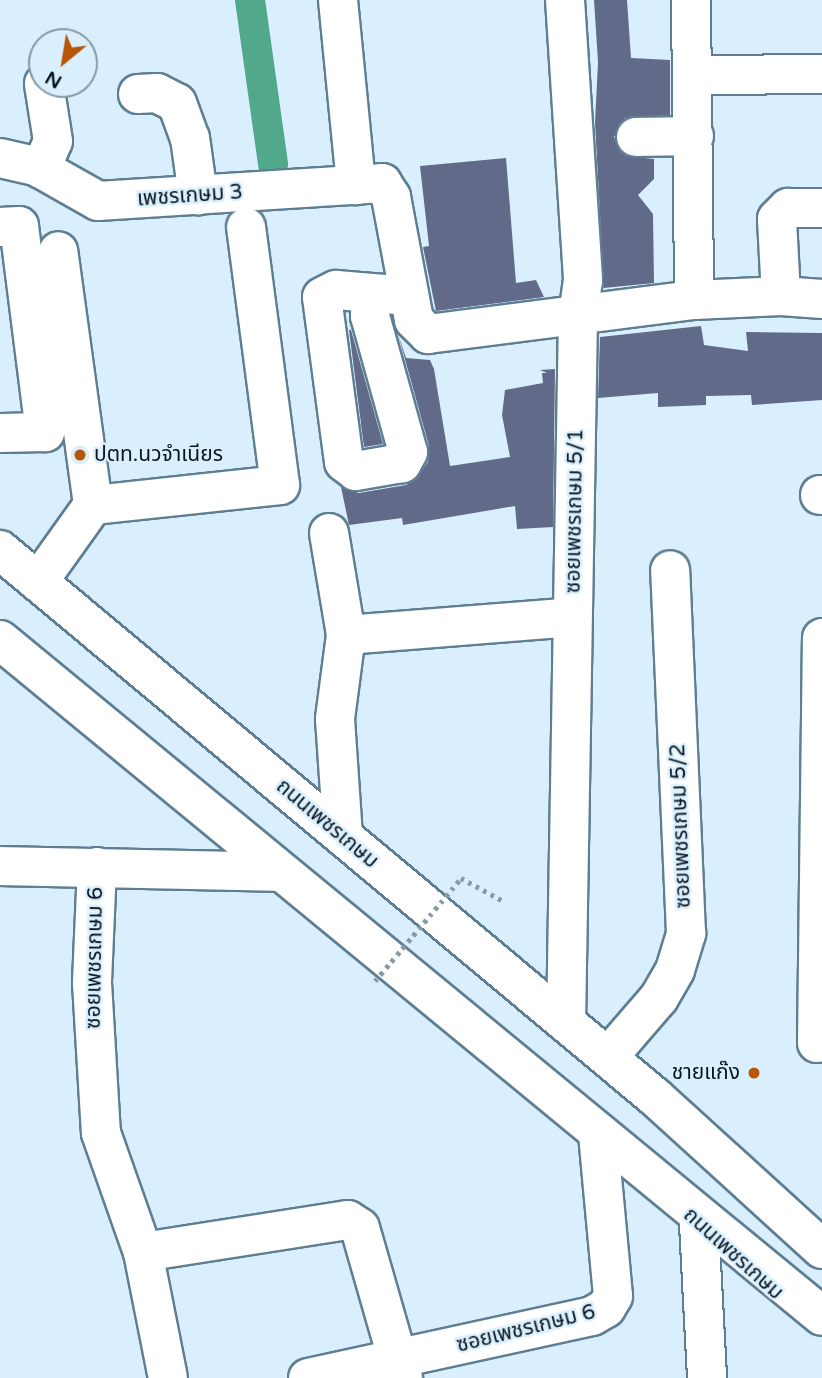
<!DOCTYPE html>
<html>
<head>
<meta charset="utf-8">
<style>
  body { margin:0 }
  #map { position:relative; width:822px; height:1378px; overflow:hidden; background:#daeffd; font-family:"Varela Round","Noto Sans Thai",sans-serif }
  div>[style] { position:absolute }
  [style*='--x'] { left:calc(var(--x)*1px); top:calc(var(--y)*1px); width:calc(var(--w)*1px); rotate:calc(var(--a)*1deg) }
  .canal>* { height:30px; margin:-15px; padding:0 15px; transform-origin:15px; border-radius:15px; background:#52a88a }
  .building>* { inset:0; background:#616a88 }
  .path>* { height:4.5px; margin-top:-2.25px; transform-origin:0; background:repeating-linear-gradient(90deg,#8799a5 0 3.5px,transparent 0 8.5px) }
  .roads { filter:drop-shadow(2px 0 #5e7e93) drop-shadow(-2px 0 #5e7e93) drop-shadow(0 2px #5e7e93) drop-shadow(0 -2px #5e7e93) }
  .minor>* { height:38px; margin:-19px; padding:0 19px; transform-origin:19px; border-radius:19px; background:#fff }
  .major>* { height:38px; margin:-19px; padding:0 19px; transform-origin:19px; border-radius:19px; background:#fff }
  .path-bridge>* { height:4.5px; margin-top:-2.25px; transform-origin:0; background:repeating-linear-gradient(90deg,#8799a5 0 3.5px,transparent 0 8.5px) }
  .dots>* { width:19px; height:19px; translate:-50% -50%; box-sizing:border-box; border:4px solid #daeffd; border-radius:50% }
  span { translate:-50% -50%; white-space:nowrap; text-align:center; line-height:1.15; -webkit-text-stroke:5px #daeffd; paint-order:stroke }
  .street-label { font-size:21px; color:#09161e }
  .poi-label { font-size:21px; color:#09161e }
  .left { translate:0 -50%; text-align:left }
  .right { translate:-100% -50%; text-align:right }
  .north { position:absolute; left:28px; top:28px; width:70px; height:70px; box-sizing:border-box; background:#daeffd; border:2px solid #8698a4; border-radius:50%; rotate:210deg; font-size:19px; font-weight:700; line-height:28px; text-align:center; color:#09161e }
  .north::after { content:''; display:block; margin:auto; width:24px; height:32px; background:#b55609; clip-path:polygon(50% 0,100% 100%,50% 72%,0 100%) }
</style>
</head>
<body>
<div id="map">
  <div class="canal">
    <i style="--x:250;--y:0;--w:166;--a:82"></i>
  </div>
  <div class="building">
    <i style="clip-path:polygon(594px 0,627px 0,631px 58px,670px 60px,670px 115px,625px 118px,614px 137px,626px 156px,654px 159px,654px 179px,638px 195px,653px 214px,654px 283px,604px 288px,595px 123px,598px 62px)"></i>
    <i style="clip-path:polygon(506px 158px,516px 283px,536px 280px,544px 297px,436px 311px,423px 247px,429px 246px,420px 166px)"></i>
    <i style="clip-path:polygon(701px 326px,704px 345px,748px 351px,746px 332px,822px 333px,822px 400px,752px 405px,751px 395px,706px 396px,706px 405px,658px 407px,658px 393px,598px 398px,600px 337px)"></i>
    <i style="clip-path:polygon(349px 330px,351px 330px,383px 444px,364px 447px)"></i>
    <i style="clip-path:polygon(398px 334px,406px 358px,430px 360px,434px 369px,450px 466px,510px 457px,502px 415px,505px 390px,543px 383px,542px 373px,547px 373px,540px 370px,555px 369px,553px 527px,517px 529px,515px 506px,403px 525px,402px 518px,349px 525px,341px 487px,359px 493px,406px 485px,415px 480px,428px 462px,429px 446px)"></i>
  </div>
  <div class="path">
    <i style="--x:461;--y:878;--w:50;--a:28.6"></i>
  </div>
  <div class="roads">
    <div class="minor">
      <i style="--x:338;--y:0;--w:186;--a:84.4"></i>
      <i style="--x:565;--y:0;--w:281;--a:86.3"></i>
      <i style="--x:583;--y:280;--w:36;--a:98"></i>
      <i style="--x:578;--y:316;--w:707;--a:90.97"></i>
      <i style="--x:691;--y:0;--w:300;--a:89.4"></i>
      <i style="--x:694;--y:75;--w:128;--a:-0.4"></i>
      <i style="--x:138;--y:94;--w:19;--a:-3"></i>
      <i style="--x:157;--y:93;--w:22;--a:27"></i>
      <i style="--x:177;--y:103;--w:37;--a:70"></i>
      <i style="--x:190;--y:138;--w:58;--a:82"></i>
      <i style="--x:636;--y:137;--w:58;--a:-1"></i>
      <i style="--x:0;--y:158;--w:37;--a:13"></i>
      <i style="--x:36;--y:166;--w:71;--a:29.4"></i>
      <i style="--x:98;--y:201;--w:285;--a:-3.6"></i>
      <i style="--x:382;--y:183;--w:17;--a:57"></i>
      <i style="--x:391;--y:197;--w:125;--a:79.4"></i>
      <i style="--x:414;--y:320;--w:20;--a:45"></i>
      <i style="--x:428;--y:334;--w:268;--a:-7.3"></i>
      <i style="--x:694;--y:300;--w:87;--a:-2.6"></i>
      <i style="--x:781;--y:296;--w:77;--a:-93"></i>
      <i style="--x:777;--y:219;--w:16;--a:-45"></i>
      <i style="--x:788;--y:208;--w:34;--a:0"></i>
      <i style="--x:41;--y:169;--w:30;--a:-67"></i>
      <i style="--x:53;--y:141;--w:58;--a:-99"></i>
      <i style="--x:0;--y:227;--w:19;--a:-3"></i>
      <i style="--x:19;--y:226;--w:208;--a:82.8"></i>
      <i style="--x:45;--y:432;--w:45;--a:178.7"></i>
      <i style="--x:371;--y:296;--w:20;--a:93"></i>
      <i style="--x:370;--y:316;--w:141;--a:74.4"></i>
      <i style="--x:408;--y:452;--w:13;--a:119"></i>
      <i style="--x:402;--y:463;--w:47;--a:170.1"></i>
      <i style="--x:356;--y:471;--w:15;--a:-143"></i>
      <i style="--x:344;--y:462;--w:166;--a:-97.6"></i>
      <i style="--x:322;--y:297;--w:16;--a:-27"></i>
      <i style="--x:336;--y:290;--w:73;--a:4.7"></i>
      <i style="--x:781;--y:296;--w:41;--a:4.2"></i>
      <i style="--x:820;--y:495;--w:2;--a:0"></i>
      <i style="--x:93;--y:505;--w:188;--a:-6.1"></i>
      <i style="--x:280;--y:485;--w:260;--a:-97.5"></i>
      <i style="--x:329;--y:533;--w:103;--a:80.5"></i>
      <i style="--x:346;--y:635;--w:85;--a:97.5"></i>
      <i style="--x:335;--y:719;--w:118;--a:86.1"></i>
      <i style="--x:38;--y:582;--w:95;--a:-54.5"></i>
      <i style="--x:93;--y:505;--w:256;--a:-97.8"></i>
      <i style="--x:346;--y:635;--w:218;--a:-4.5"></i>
      <i style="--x:0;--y:866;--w:279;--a:1.2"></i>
      <i style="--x:97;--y:867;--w:116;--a:92.5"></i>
      <i style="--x:92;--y:983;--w:150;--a:86.6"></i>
      <i style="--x:101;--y:1133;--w:126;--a:70.6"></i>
      <i style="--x:143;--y:1252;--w:128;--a:78.8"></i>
      <i style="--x:817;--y:1043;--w:405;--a:-89.3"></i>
      <i style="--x:608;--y:1057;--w:78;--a:-49.2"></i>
      <i style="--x:659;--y:998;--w:32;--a:-60"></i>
      <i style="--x:675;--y:970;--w:39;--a:-73"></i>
      <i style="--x:686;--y:933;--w:363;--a:-92.5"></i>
      <i style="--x:699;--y:1224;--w:154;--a:87"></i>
      <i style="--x:143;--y:1252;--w:207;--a:-8.9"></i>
      <i style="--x:348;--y:1220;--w:14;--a:34"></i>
      <i style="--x:360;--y:1228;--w:156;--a:74"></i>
      <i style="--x:308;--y:1378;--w:291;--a:-12.3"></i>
      <i style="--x:592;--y:1316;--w:16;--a:-30"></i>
      <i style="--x:606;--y:1308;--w:14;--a:-60"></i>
      <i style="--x:613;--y:1296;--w:164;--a:-95.3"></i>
    </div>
    <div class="major">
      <i style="--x:0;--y:550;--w:853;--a:39.87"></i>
      <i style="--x:655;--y:1097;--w:226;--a:42.3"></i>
      <i style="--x:0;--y:640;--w:1064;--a:39.43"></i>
    </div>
  </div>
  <div class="path-bridge">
    <i style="--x:375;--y:981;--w:134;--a:-50.1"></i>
  </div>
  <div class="dots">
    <i style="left:80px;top:455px;background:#b55609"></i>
    <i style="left:754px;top:1073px;background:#b55609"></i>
  </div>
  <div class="street-label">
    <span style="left:190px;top:196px;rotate:-4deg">เพชรเกษม 3</span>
    <span style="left:575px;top:511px;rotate:-89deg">ซอยเพชรเกษม 5/1</span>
    <span style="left:327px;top:824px;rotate:40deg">ถนนเพชรเกษม</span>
    <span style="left:681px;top:826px;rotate:-92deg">ซอยเพชรเกษม 5/2</span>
    <span style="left:95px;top:958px;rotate:-89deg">ซอยเพชรเกษม 6</span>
    <span style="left:733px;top:1254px;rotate:42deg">ถนนเพชรเกษม</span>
    <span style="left:526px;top:1329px;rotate:-14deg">ซอยเพชรเกษม 6</span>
  </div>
  <div class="poi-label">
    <span class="left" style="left:94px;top:455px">ปตท.นวจำเนียร</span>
    <span class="right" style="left:740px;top:1073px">ชายแก๊ง</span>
  </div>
  <div class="north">N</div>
</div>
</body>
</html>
